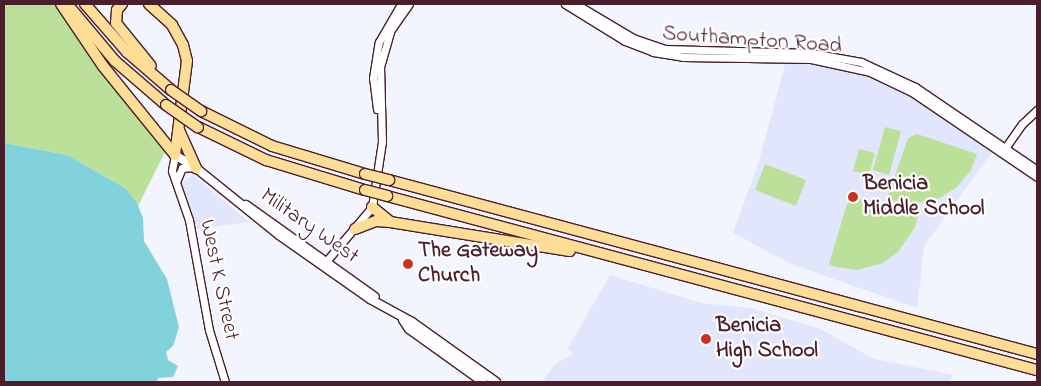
<!DOCTYPE html>
<html>
<head>
<meta charset="utf-8">
<style>
  body { margin:0 }
  #map { position:relative; width:1041px; height:386px; overflow:hidden; background:#f2f4fe; font-family:"Indie Flower",sans-serif }
  div>[style] { position:absolute }
  [style*='--x'] { left:calc(var(--x)*1px); top:calc(var(--y)*1px); width:calc(var(--w)*1px); rotate:calc(var(--a)*1deg) }
  .built>* { inset:0; background:#e2e6fc }
  .green>* { inset:0; background:#bbe09a }
  .water>* { inset:0; background:#82d2dc }
  .roads { filter:drop-shadow(1px 0 #4a1f2b) drop-shadow(-1px 0 #4a1f2b) drop-shadow(0 1px #4a1f2b) drop-shadow(0 -1px #4a1f2b) }
  .tertiary>* { height:7px; margin:-3.5px; padding:0 3.5px; transform-origin:3.5px; border-radius:3.5px; background:#fff }
  .secondary>* { height:8px; margin:-4px; padding:0 4px; transform-origin:4px; border-radius:4px; background:#fff }
  .motorway>* { height:10px; margin:-5px; padding:0 5px; transform-origin:5px; border-radius:5px; background:#fedd96 }
  .bridges { filter:drop-shadow(1px 0 #4a1f2b) drop-shadow(-1px 0 #4a1f2b) drop-shadow(0 1px #4a1f2b) drop-shadow(0 -1px #4a1f2b) }
  .motorway-bridge>* { height:10px; margin:-5px; padding:0 5px; transform-origin:5px; border-radius:5px; background:#fedd96 }
  .dots>* { width:14px; height:14px; translate:-50% -50%; box-sizing:border-box; border:2px solid #fff; border-radius:50% }
  span { translate:-50% -50%; white-space:nowrap; text-align:center; line-height:1.15; -webkit-text-stroke:4.5px #fff; paint-order:stroke }
  .street-label { font-size:22px; color:#4a1f2b }
  .poi-label { font-size:22px; color:#4a1f2b; font-weight:700 }
  .left { translate:0 -50%; text-align:left }
  .frame { position:absolute; inset:0; border:5px solid #4a1f2b; pointer-events:none }
</style>
</head>
<body>
<div id="map">
  <div class="built">
    <i style="clip-path:polygon(786px 61px,853px 70px,892px 84px,992px 152px,924px 246px,917px 308px,791px 264px,733px 233px,759px 161px)"></i>
    <i style="clip-path:polygon(193px 175px,249px 222px,196px 229px,181px 183px)"></i>
    <i style="clip-path:polygon(610px 275px,701px 303px,751px 308px,821px 329px,874px 359px,953px 375px,949px 382px,542px 382px,555px 364px,573px 354px,568px 348px)"></i>
  </div>
  <div class="green">
    <i style="clip-path:polygon(4px 4px,57px 4px,80px 43px,165px 152px,138px 206px,125px 188px,67px 155px,4px 143px)"></i>
    <i style="clip-path:polygon(885px 127px,901px 131px,889px 175px,873px 170px)"></i>
    <i style="clip-path:polygon(917px 134px,977px 154px,971px 170px,957px 187px,938px 199px,911px 204px,887px 199px,908px 138px)"></i>
    <i style="clip-path:polygon(859px 149px,875px 153px,869px 175px,853px 171px)"></i>
    <i style="clip-path:polygon(765px 164px,806px 180px,796px 206px,755px 190px)"></i>
    <i style="clip-path:polygon(857px 198px,918px 215px,915px 227px,899px 251px,883px 263px,857px 270px,835px 267px,829px 264px,847px 204px)"></i>
  </div>
  <div class="water">
    <i style="clip-path:polygon(4px 143px,67px 155px,125px 188px,137px 203px,143px 218px,144px 241px,167px 279px,179px 327px,173px 346px,166px 352px,168px 360px,178px 366px,173px 377px,158px 378px,157px 382px,4px 382px)"></i>
  </div>
  <div class="roads">
    <div class="tertiary">
      <i style="--x:565;--y:4;--w:70;--a:31.7"></i>
      <i style="--x:625;--y:41;--w:30;--a:21"></i>
      <i style="--x:653;--y:52;--w:30;--a:9"></i>
      <i style="--x:683;--y:57;--w:128;--a:0.9"></i>
      <i style="--x:811;--y:59;--w:60;--a:12.4"></i>
      <i style="--x:870;--y:72;--w:47;--a:25.5"></i>
      <i style="--x:912;--y:92;--w:151;--a:34.2"></i>
      <i style="--x:576;--y:4;--w:66;--a:30.8"></i>
      <i style="--x:633;--y:38;--w:34;--a:19"></i>
      <i style="--x:665;--y:49;--w:146;--a:1.6"></i>
      <i style="--x:811;--y:53;--w:51;--a:10.2"></i>
      <i style="--x:861;--y:62;--w:60;--a:24.8"></i>
      <i style="--x:915;--y:87;--w:148;--a:34.2"></i>
      <i style="--x:377;--y:109;--w:31;--a:-97"></i>
      <i style="--x:373;--y:78;--w:36;--a:-81"></i>
      <i style="--x:379;--y:42;--w:44;--a:-59.9"></i>
      <i style="--x:1003;--y:151;--w:33;--a:-55"></i>
      <i style="--x:1022;--y:124;--w:21;--a:-43"></i>
      <i style="--x:175;--y:155;--w:16;--a:101"></i>
      <i style="--x:172;--y:171;--w:52;--a:70.9"></i>
      <i style="--x:189;--y:220;--w:112;--a:79.7"></i>
      <i style="--x:209;--y:330;--w:54;--a:72.9"></i>
      <i style="--x:176;--y:182;--w:15;--a:-67"></i>
      <i style="--x:182;--y:168;--w:13;--a:-4"></i>
      <i style="--x:323;--y:265;--w:76;--a:-49.8"></i>
      <i style="--x:372;--y:207;--w:66;--a:-81.3"></i>
      <i style="--x:382;--y:142;--w:75;--a:-91.5"></i>
      <i style="--x:380;--y:67;--w:37;--a:-74"></i>
      <i style="--x:390;--y:31;--w:33;--a:-55"></i>
    </div>
    <div class="secondary">
      <i style="--x:175;--y:155;--w:25;--a:32"></i>
      <i style="--x:196;--y:168;--w:107;--a:38.9"></i>
      <i style="--x:279;--y:235;--w:111;--a:35.1"></i>
      <i style="--x:370;--y:299;--w:48;--a:28.7"></i>
      <i style="--x:412;--y:322;--w:103;--a:35.5"></i>
      <i style="--x:246;--y:205;--w:158;--a:35.5"></i>
      <i style="--x:403;--y:320;--w:11;--a:56"></i>
      <i style="--x:409;--y:329;--w:91;--a:35.6"></i>
    </div>
    <div class="motorway">
      <i style="--x:61;--y:4;--w:75;--a:55.9"></i>
      <i style="--x:103;--y:66;--w:114;--a:51"></i>
      <i style="--x:85;--y:4;--w:64;--a:48.8"></i>
      <i style="--x:127;--y:52;--w:58;--a:40.8"></i>
      <i style="--x:122;--y:4;--w:8;--a:130"></i>
      <i style="--x:117;--y:10;--w:13;--a:94"></i>
      <i style="--x:116;--y:23;--w:55;--a:50.9"></i>
      <i style="--x:149;--y:4;--w:31;--a:42"></i>
      <i style="--x:172;--y:25;--w:23;--a:61"></i>
      <i style="--x:183;--y:45;--w:16;--a:76"></i>
      <i style="--x:187;--y:61;--w:95;--a:97.3"></i>
      <i style="--x:68;--y:5;--w:73;--a:50"></i>
      <i style="--x:115;--y:61;--w:67;--a:40.8"></i>
      <i style="--x:201;--y:111;--w:79;--a:26.2"></i>
      <i style="--x:272;--y:146;--w:97;--a:16.8"></i>
      <i style="--x:198;--y:127;--w:76;--a:25.9"></i>
      <i style="--x:266;--y:160;--w:103;--a:16.9"></i>
      <i style="--x:179;--y:130;--w:42;--a:65.9"></i>
      <i style="--x:389;--y:180;--w:671;--a:15.03"></i>
      <i style="--x:387;--y:196;--w:673;--a:14.99"></i>
      <i style="--x:372;--y:207;--w:22;--a:39"></i>
      <i style="--x:355;--y:229;--w:22;--a:-21"></i>
      <i style="--x:376;--y:221;--w:14;--a:4"></i>
      <i style="--x:390;--y:222;--w:182;--a:9.2"></i>
    </div>
  </div>
  <div class="bridges">
    <div class="motorway-bridge">
      <i style="--x:171;--y:90;--w:37;--a:35"></i>
      <i style="--x:166;--y:105;--w:39;--a:35"></i>
      <i style="--x:365;--y:174;--w:25;--a:14"></i>
      <i style="--x:365;--y:190;--w:23;--a:15"></i>
    </div>
  </div>
  <div class="dots">
    <i style="left:853px;top:197px;background:#c8321e"></i>
    <i style="left:408px;top:264px;background:#c8321e"></i>
    <i style="left:706px;top:339px;background:#c8321e"></i>
  </div>
  <div class="street-label">
    <span style="left:752px;top:41px;rotate:4deg">Southampton Road</span>
    <span style="left:309px;top:227px;rotate:35deg">Military West</span>
    <span style="left:218px;top:280px;rotate:78deg">West K Street</span>
  </div>
  <div class="poi-label">
    <span class="left" style="left:863px;top:197px">Benicia<br>Middle School</span>
    <span class="left" style="left:418px;top:264px">The Gateway<br>Church</span>
    <span class="left" style="left:716px;top:339px">Benicia<br>High School</span>
  </div>
  <div class="frame"></div>
</div>
</body>
</html>
